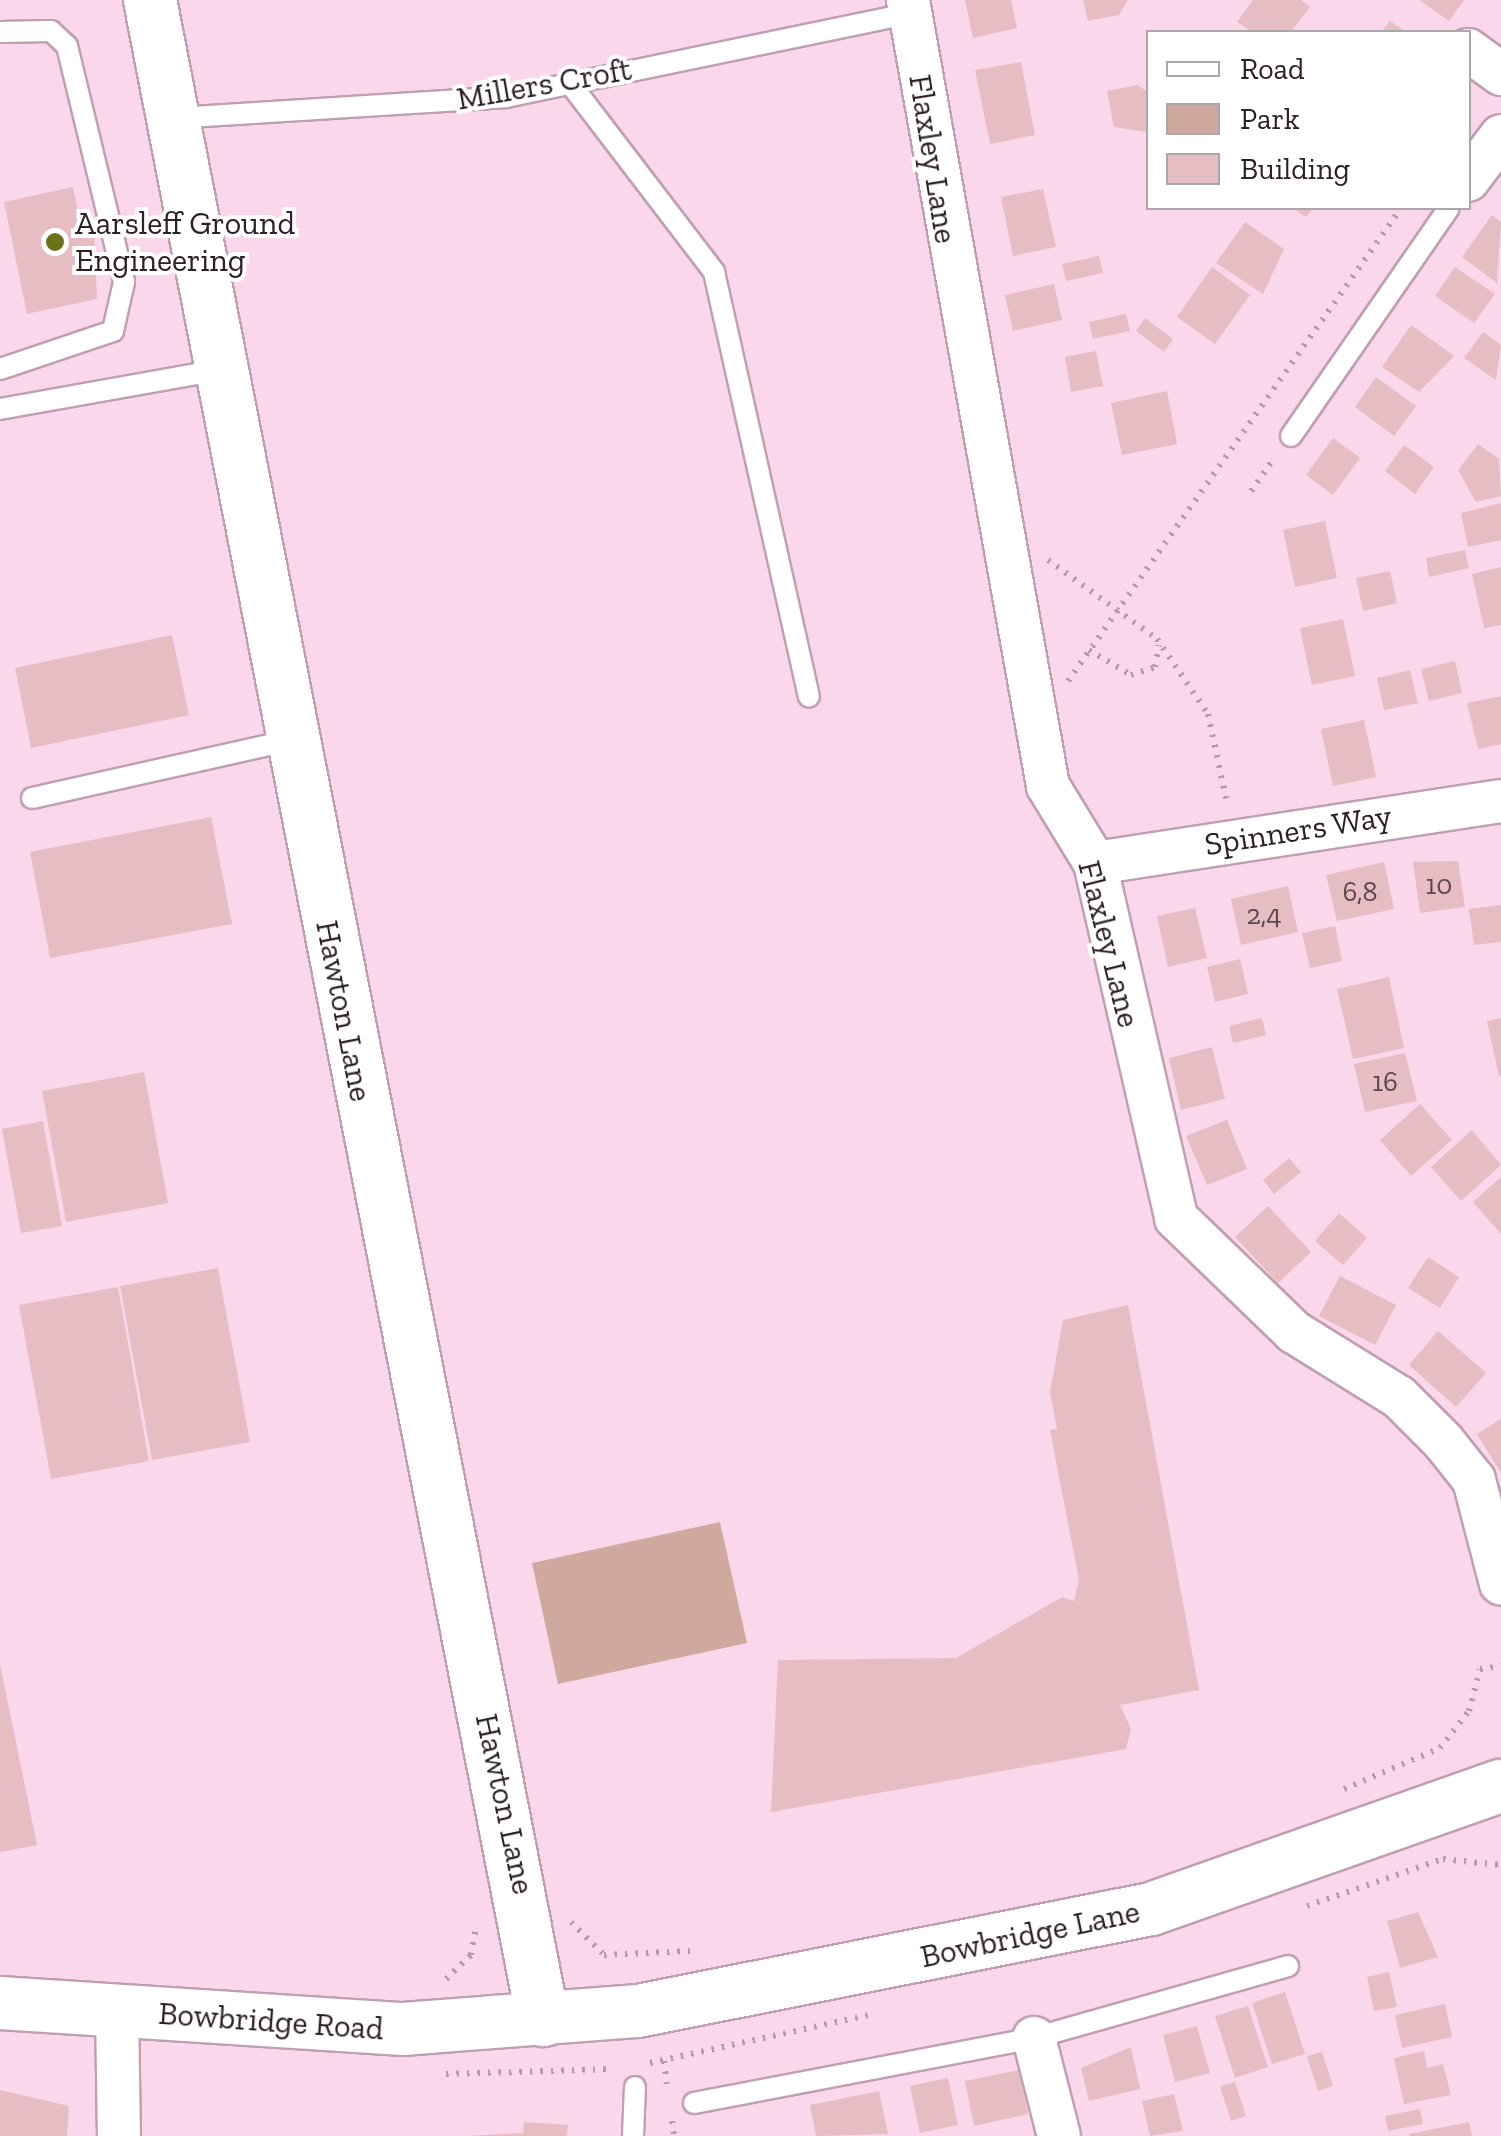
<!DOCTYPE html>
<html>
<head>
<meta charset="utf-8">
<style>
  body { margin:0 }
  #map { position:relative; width:1501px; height:2136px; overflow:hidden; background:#fbd7eb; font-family:"Zilla Slab",serif }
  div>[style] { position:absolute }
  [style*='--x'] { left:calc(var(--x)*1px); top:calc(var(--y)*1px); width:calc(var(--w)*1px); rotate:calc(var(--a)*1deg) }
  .green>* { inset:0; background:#cfa99e }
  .building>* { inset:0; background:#e6bdc2 }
  .path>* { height:6px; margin-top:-3px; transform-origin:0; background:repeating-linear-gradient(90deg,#b69aaa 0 2.5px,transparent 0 10.5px) }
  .roads { filter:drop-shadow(2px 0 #c09fb2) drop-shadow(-2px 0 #c09fb2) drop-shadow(0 2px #c09fb2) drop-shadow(0 -2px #c09fb2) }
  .service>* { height:20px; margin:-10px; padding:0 10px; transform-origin:10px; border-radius:10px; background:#fff }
  .minor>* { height:42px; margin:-21px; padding:0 21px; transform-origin:21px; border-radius:21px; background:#fff }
  .tertiary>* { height:52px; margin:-26px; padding:0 26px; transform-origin:26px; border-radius:26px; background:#fff }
  .dots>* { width:28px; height:28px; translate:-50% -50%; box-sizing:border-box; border:5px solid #fff; border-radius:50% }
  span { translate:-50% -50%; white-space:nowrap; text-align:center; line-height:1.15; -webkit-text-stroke:8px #fff; paint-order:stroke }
  .number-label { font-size:28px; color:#5b474e }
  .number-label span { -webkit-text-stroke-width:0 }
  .street-label { font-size:32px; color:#2d2028 }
  .poi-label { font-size:32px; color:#2d2028 }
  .left { translate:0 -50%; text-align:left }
  .legend { position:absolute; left:1146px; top:30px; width:325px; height:180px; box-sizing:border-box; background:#fff; border:2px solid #aba6a9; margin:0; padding:12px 18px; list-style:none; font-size:30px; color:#2d2028 }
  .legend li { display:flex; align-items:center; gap:20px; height:50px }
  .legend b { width:50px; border:2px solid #aba6a9 }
</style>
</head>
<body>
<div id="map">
  <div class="green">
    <i style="clip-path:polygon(720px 1522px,747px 1643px,558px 1684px,532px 1563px)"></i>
  </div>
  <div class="building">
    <i style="clip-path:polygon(965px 0,1011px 0,1017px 28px,973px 38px)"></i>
    <i style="clip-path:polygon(1083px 0,1128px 0,1119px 15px,1088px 21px)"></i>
    <i style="clip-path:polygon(1253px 0,1301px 0,1310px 7px,1291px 32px,1252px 32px,1237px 22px)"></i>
    <i style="clip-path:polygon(1419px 0,1464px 0,1449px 21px)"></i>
    <i style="clip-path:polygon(1390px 21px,1406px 32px,1381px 32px)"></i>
    <i style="clip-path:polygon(1021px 62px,1035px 135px,990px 144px,975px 70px)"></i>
    <i style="clip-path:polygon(1137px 85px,1148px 92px,1147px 132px,1114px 127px,1107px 91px)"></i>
    <i style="clip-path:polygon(73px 187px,81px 225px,94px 223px,97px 299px,27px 314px,4px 202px)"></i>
    <i style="clip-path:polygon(1043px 189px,1056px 247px,1013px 256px,1001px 197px)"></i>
    <i style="clip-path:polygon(1292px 208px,1313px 208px,1306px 217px)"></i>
    <i style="clip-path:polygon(1492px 215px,1501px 222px,1497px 283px,1462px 257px)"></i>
    <i style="clip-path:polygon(1245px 222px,1284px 249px,1263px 294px,1216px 263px)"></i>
    <i style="clip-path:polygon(1099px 256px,1103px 273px,1066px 281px,1062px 264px)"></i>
    <i style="clip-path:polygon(1212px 267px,1250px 295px,1215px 344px,1177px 317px)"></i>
    <i style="clip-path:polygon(1455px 267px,1495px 294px,1474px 323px,1435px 296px)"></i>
    <i style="clip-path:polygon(1054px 284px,1062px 320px,1013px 331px,1005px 295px)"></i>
    <i style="clip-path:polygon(1126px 314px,1130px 331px,1093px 339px,1089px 322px)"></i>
    <i style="clip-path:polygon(1145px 318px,1173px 339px,1164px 352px,1136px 331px)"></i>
    <i style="clip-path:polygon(1411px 325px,1454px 356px,1419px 392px,1382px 367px)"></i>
    <i style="clip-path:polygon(1483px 332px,1501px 345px,1496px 380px,1464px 358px)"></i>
    <i style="clip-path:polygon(1096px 351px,1103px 386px,1071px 392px,1065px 357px)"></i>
    <i style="clip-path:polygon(1376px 377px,1416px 406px,1394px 436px,1355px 407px)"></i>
    <i style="clip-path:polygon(1167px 391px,1177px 444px,1122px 455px,1111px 403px)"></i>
    <i style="clip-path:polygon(1333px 438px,1360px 458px,1333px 495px,1306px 475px)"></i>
    <i style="clip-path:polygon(1478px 444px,1499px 459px,1501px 496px,1476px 502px,1458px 470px)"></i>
    <i style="clip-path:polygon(1404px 445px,1434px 467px,1415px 494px,1385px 471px)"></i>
    <i style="clip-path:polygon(1501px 503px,1501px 540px,1468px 547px,1461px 513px)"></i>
    <i style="clip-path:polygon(1325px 521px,1337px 578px,1295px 587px,1283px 530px)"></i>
    <i style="clip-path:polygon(1465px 550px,1469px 568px,1429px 577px,1426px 558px)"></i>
    <i style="clip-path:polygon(1501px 567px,1501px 625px,1484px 628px,1472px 574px)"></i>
    <i style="clip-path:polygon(1390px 571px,1397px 603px,1363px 611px,1356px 578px)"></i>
    <i style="clip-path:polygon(1343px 619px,1355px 676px,1312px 685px,1300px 628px)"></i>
    <i style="clip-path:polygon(172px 635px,189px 715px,31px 748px,15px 668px)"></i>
    <i style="clip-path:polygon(1455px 661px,1462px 693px,1429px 701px,1421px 669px)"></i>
    <i style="clip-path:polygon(1410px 670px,1418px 703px,1384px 710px,1377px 678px)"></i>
    <i style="clip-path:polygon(1501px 696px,1501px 744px,1478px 749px,1467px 703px)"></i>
    <i style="clip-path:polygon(1364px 720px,1376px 777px,1333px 786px,1321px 729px)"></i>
    <i style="clip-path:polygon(211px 817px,232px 924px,50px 958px,30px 852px)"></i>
    <i style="clip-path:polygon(1458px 861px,1465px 907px,1420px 913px,1413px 862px)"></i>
    <i style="clip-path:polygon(1384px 862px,1394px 909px,1337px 921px,1326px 875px)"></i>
    <i style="clip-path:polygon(1288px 886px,1298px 932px,1241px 945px,1231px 899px)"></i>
    <i style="clip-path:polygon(1501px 905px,1501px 942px,1474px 945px,1469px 909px)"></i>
    <i style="clip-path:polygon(1195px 908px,1207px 958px,1168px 967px,1157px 916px)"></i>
    <i style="clip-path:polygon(1335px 926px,1342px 961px,1310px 968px,1302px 933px)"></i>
    <i style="clip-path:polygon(1240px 959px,1248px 994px,1215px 1002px,1207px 967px)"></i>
    <i style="clip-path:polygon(1389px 977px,1404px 1048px,1353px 1059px,1337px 989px)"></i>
    <i style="clip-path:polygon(1262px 1018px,1266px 1035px,1233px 1043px,1229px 1026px)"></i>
    <i style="clip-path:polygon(1501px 1018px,1501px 1076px,1499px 1076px,1487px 1021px)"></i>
    <i style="clip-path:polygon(1212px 1047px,1225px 1099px,1181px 1110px,1169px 1058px)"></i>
    <i style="clip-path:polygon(1405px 1053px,1417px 1101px,1365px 1112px,1354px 1064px)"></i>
    <i style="clip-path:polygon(144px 1072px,168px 1203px,66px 1222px,42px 1091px)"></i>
    <i style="clip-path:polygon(1420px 1104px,1452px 1140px,1411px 1176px,1380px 1140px)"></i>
    <i style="clip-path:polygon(1227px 1120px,1247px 1169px,1207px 1185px,1186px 1136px)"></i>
    <i style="clip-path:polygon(43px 1121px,62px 1226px,21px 1233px,2px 1129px)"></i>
    <i style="clip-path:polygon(1472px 1130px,1501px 1165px,1461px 1201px,1431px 1167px)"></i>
    <i style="clip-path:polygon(1289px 1158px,1301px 1172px,1274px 1194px,1263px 1180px)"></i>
    <i style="clip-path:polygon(1501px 1177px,1501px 1234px,1473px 1202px)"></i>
    <i style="clip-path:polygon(1268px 1206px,1311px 1252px,1278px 1283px,1235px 1237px)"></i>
    <i style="clip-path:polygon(1339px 1213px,1367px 1238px,1343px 1265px,1315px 1241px)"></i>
    <i style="clip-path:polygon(1428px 1257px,1459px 1277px,1440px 1308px,1408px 1288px)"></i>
    <i style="clip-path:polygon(218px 1268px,250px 1442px,152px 1460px,120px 1286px)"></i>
    <i style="clip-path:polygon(1340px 1276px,1396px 1305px,1375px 1345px,1319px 1316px)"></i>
    <i style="clip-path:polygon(118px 1287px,149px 1461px,51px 1479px,19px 1305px)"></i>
    <i style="clip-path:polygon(1128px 1305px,1199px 1690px,1120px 1705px,1131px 1729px,1126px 1749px,771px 1812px,778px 1660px,956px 1658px,1062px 1597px,1074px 1601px,1079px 1580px,1050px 1430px,1057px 1429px,1050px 1392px,1063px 1320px)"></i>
    <i style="clip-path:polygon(1438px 1331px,1486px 1373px,1456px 1407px,1409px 1365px)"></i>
    <i style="clip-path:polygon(1501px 1419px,1501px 1473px,1477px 1434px)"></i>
    <i style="clip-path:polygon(0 1664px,37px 1845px,0 1852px)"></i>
    <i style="clip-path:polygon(1418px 1912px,1438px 1957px,1400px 1968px,1387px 1921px)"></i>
    <i style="clip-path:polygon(1389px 1972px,1397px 2007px,1374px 2011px,1367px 1977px)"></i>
    <i style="clip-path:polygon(1285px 1992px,1305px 2054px,1272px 2064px,1252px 2003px)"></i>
    <i style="clip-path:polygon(1445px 2004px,1452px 2037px,1402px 2048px,1395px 2015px)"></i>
    <i style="clip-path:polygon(1248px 2006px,1268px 2067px,1235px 2078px,1215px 2016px)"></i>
    <i style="clip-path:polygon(1197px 2026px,1210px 2073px,1175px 2082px,1163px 2035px)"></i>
    <i style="clip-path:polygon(1131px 2047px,1140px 2089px,1089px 2101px,1081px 2068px)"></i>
    <i style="clip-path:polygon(1424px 2051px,1427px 2068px,1443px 2064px,1451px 2095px,1404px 2104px,1394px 2058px)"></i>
    <i style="clip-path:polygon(1322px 2052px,1333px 2086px,1318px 2091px,1307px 2056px)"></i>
    <i style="clip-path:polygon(1019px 2070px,1028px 2114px,974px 2126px,965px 2081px)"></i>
    <i style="clip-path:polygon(948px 2078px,958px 2125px,920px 2133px,910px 2086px)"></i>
    <i style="clip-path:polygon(1235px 2082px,1246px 2116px,1231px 2121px,1220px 2086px)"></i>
    <i style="clip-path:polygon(0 2090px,69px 2106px,67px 2136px,0 2136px)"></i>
    <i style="clip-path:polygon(879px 2091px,888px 2134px,816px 2136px,810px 2105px)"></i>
    <i style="clip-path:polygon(1174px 2094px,1183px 2131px,1150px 2136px,1142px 2101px)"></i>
    <i style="clip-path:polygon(1420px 2109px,1423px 2124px,1388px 2131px,1385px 2116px)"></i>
    <i style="clip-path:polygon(524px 2122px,568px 2125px,567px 2136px,466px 2136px,523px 2133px)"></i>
    <i style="clip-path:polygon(1469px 2122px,1472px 2136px,1410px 2136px,1409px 2134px)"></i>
  </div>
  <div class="path">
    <i style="--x:1251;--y:491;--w:42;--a:-54.8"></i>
    <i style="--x:1048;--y:560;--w:135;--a:35.9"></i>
    <i style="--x:1157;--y:639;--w:91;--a:55.8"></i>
    <i style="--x:1208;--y:714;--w:91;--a:77.9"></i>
    <i style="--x:1089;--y:650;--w:49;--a:30.8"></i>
    <i style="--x:1131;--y:675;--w:25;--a:-18"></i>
    <i style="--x:1155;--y:667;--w:22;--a:-80"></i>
    <i style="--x:1068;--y:681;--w:578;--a:-54.85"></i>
    <i style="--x:1344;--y:1789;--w:104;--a:-23.1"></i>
    <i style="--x:1440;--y:1748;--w:47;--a:-51.9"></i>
    <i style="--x:1469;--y:1711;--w:43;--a:-75.3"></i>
    <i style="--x:1480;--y:1669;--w:21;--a:-8"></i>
    <i style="--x:1307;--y:1906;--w:144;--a:-19.1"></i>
    <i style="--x:1443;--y:1859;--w:58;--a:5.9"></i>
    <i style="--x:571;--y:1922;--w:47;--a:45"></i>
    <i style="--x:604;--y:1955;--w:86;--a:-2.7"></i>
    <i style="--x:446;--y:1979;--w:35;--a:-44"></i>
    <i style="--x:471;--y:1955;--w:27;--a:-80"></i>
    <i style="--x:664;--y:2061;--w:23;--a:83"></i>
    <i style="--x:650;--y:2063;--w:223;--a:-12.4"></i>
    <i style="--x:446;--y:2074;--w:167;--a:-1.7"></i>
    <i style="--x:672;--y:2121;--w:15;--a:82"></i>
  </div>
  <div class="roads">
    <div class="service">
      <i style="--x:0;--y:32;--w:51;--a:-1.1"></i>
      <i style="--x:51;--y:31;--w:22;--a:43"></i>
      <i style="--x:67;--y:46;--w:243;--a:76.4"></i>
      <i style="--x:124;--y:282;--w:50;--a:102.7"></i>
      <i style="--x:113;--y:331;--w:119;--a:161.4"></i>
      <i style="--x:572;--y:86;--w:234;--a:52.6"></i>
      <i style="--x:714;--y:272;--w:435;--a:77.4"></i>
      <i style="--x:175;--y:118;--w:332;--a:-3.6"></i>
      <i style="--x:506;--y:97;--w:413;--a:-11.7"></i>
      <i style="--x:0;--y:409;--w:223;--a:-10.1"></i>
      <i style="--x:1291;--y:436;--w:277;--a:-55.3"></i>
      <i style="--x:32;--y:798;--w:266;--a:-12.6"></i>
      <i style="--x:694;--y:2103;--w:346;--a:-10.8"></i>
      <i style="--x:1034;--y:2038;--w:264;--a:-15.8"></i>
      <i style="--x:633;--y:2136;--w:49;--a:-87.7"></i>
    </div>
    <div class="minor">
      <i style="--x:908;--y:0;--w:798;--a:79.9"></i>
      <i style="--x:1048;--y:786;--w:90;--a:58.6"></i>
      <i style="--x:1095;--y:863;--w:364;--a:77.1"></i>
      <i style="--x:1176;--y:1218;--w:164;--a:44"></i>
      <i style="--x:1294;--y:1332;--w:123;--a:31.8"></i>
      <i style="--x:1399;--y:1397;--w:62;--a:45"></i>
      <i style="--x:1443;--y:1441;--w:50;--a:51.5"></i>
      <i style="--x:1474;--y:1480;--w:107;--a:75.4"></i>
      <i style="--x:1468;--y:50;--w:41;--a:36"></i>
      <i style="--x:1468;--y:180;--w:55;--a:-53.1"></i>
      <i style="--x:1095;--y:863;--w:411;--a:-8.7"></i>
      <i style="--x:117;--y:2011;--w:125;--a:89.1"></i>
      <i style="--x:1034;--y:2038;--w:101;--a:75.7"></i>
    </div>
    <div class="tertiary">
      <i style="--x:150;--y:0;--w:2058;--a:78.99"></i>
      <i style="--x:0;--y:2003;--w:404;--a:3.7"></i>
      <i style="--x:403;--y:2029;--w:236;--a:-4.4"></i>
      <i style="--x:638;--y:2011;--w:523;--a:-11.25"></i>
      <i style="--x:1151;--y:1909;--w:371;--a:-19.4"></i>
    </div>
  </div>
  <div class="dots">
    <i style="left:55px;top:242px;background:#697119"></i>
  </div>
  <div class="number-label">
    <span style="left:1439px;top:885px">10</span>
    <span style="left:1360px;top:892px">6,8</span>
    <span style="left:1264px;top:915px">2,4</span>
    <span style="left:1385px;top:1082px">16</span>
  </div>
  <div class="street-label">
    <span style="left:544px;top:84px;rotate:-10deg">Millers Croft</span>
    <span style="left:933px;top:159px;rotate:81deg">Flaxley Lane</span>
    <span style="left:1298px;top:830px;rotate:-9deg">Spinners Way</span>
    <span style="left:1109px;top:944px;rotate:76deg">Flaxley Lane</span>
    <span style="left:344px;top:1011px;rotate:79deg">Hawton Lane</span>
    <span style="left:505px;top:1804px;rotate:78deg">Hawton Lane</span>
    <span style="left:1030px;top:1934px;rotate:-12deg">Bowbridge Lane</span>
    <span style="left:271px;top:2021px;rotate:4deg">Bowbridge Road</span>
  </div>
  <div class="poi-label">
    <span class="left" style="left:75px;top:242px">Aarsleff Ground<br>Engineering</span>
  </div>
  <ul class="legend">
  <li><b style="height:12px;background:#fff"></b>Road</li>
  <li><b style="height:28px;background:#cfa99e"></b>Park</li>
  <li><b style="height:28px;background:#e6bdc2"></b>Building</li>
  </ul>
</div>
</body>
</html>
